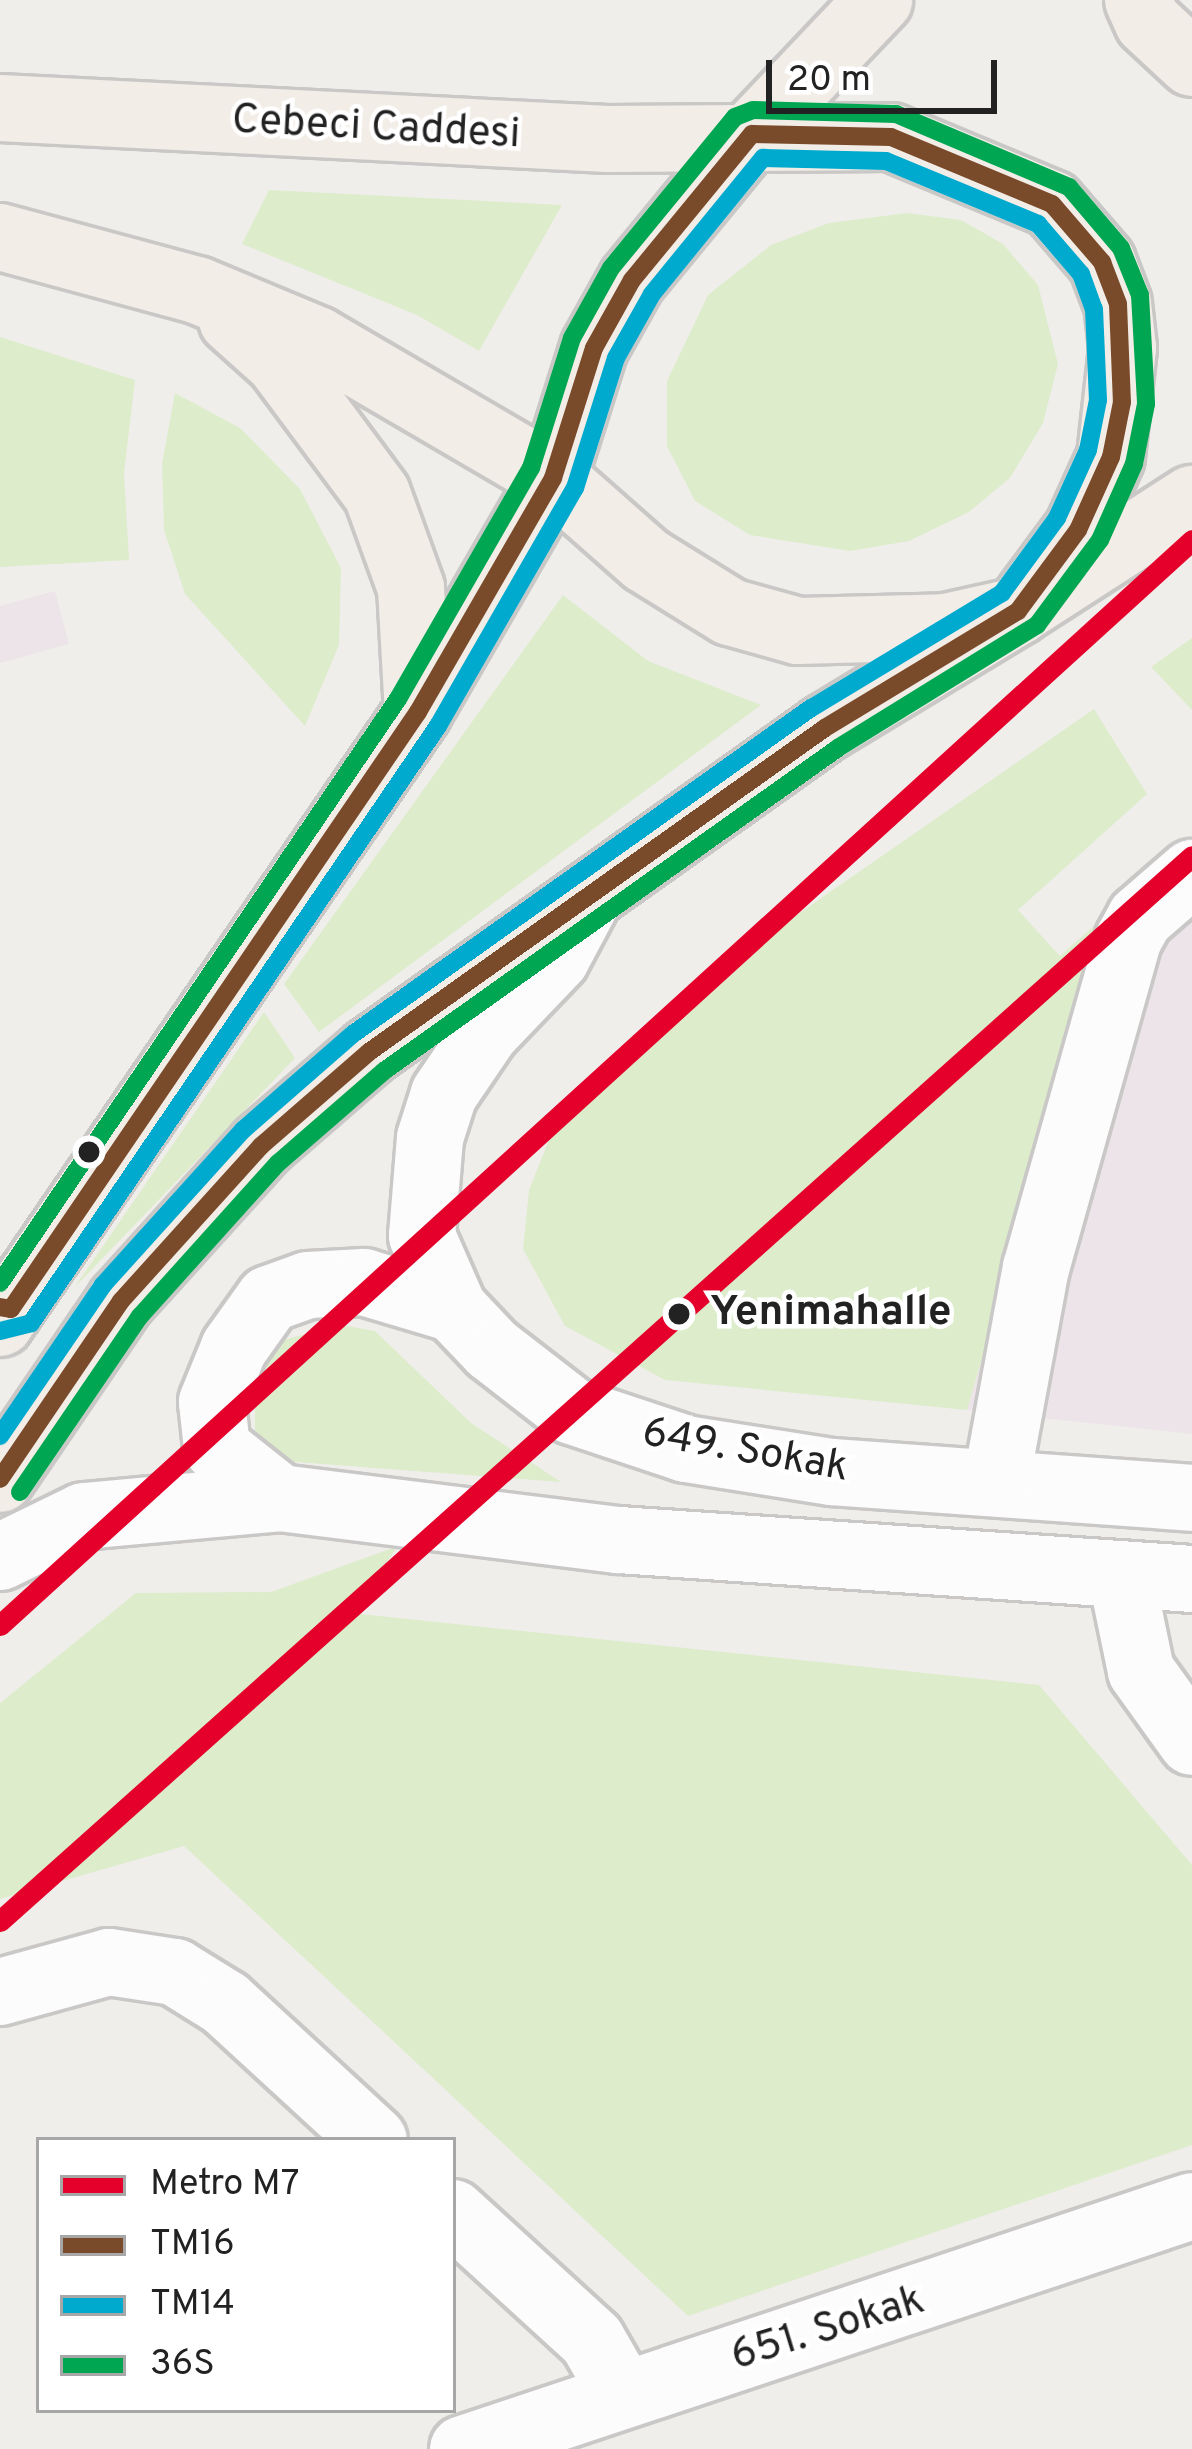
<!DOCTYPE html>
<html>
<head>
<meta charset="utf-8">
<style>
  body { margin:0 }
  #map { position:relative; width:1192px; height:2449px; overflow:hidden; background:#f0eeeb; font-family:Overpass,sans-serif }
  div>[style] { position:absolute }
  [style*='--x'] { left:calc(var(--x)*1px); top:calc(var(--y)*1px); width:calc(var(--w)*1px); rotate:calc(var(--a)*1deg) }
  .industrial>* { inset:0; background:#ede4e9 }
  .grass>* { inset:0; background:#ddeccb }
  .roads { filter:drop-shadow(3px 0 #c9c8c7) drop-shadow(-3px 0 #c9c8c7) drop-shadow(0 3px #c9c8c7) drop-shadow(0 -3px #c9c8c7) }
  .street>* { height:66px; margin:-33px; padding:0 33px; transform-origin:33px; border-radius:33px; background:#fdfcfc }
  .primary>* { height:66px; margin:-33px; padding:0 33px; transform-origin:33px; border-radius:33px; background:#f3ede7 }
  .bus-1>* { height:18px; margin:-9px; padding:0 9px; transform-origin:9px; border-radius:9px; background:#7a4b2a }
  .bus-2>* { height:18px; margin:-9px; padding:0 9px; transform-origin:9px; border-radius:9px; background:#00a9ce }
  .bus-3>* { height:18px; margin:-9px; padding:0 9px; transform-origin:9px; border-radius:9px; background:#00a651 }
  .metro-1>* { height:21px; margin:-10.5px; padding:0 10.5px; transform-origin:10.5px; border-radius:10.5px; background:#e4002b }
  .dots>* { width:33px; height:33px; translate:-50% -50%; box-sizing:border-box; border:6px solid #fff; border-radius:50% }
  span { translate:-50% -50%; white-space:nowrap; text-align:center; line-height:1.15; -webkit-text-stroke:9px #fff; paint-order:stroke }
  .street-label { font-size:42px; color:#222 }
  .stop-label { font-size:42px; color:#222; font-weight:700 }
  .left { translate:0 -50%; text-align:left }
  .legend { position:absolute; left:36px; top:2137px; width:420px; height:276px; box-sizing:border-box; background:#fff; border:3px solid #a7a7a7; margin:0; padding:15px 21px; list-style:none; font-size:36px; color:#222 }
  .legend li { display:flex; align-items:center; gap:24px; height:60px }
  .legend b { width:60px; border:3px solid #a7a7a7 }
  .scale { position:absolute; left:766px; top:60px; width:231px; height:54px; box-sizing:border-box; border:6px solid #222; border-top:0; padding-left:15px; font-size:36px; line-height:42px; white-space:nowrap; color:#222; -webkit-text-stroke:9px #fff; paint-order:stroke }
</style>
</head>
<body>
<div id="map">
  <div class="industrial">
    <i style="clip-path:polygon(55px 591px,69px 644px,0 663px,0 606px)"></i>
    <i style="clip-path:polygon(1192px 851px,1192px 1434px,967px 1410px,1113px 909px)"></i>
  </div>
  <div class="grass">
    <i style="clip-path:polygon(269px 190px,562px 205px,479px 351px,417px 315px,242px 244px)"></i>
    <i style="clip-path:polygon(907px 213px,961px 220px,1003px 244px,1038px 285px,1058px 364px,1043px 423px,1010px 478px,969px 512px,909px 541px,850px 551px,750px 535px,695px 501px,667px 446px,667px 381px,708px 295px,771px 245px,829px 223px)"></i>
    <i style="clip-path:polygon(0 337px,135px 380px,124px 473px,129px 560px,0 567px)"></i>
    <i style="clip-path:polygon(175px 393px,240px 428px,300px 489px,341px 568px,339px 645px,305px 726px,185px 594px,164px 530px,162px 464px)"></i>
    <i style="clip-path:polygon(563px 595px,648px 661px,761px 705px,319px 1032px,284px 984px)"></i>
    <i style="clip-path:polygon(1192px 638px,1192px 710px,1151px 667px)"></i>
    <i style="clip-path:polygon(1094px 709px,1147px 794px,1018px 910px,1060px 956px,1113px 909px,967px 1410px,665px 1380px,565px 1326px,523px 1249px,529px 1190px,566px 1097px,762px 939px)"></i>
    <i style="clip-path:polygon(264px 1012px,295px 1058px,74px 1288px)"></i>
    <i style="clip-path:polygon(341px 1325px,375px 1331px,471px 1423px,561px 1482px,283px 1461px,255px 1430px,255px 1378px,279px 1341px)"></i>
    <i style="clip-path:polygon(398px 1546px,351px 1613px,1039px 1685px,1192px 1865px,1192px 2145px,688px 2316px,184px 1846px,0 1899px,0 1703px,136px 1593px,271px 1592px)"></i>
  </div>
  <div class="roads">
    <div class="street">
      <i style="--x:590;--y:895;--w:72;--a:118"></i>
      <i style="--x:556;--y:959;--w:101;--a:133.8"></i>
      <i style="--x:486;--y:1032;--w:75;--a:124.1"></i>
      <i style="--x:444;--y:1094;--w:46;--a:107.7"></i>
      <i style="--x:430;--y:1138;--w:98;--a:94.7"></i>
      <i style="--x:422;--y:1236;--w:80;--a:66.3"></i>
      <i style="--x:454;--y:1309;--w:55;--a:46.5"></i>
      <i style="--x:492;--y:1349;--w:101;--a:37.8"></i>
      <i style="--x:572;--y:1411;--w:120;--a:18.4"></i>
      <i style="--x:686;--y:1449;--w:148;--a:9"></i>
      <i style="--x:832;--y:1472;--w:361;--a:4.1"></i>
      <i style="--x:996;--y:1483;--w:219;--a:-79.5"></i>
      <i style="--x:1036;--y:1268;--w:341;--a:-74.3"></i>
      <i style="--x:1128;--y:940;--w:25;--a:-61"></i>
      <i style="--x:1140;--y:918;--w:69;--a:-40.9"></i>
      <i style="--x:280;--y:1498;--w:80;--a:-141.6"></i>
      <i style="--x:217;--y:1448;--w:46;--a:-96.2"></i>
      <i style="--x:212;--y:1402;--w:58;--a:-67.8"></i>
      <i style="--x:234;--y:1348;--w:60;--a:-54.5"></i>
      <i style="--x:269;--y:1299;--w:41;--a:-19.7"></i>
      <i style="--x:308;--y:1285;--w:56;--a:-3.1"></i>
      <i style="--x:364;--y:1282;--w:94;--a:16.7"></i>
      <i style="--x:0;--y:1557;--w:93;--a:-26"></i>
      <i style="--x:84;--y:1516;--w:197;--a:-5.2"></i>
      <i style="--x:280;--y:1498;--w:342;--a:7.1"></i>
      <i style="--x:619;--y:1540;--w:574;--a:3.89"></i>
      <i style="--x:1121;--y:1574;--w:99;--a:78.3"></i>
      <i style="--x:1141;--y:1671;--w:87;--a:54.3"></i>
      <i style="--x:0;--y:1992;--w:113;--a:-15.4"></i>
      <i style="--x:109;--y:1962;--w:67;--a:8.6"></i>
      <i style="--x:175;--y:1972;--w:59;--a:31.8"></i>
      <i style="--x:225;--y:2003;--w:202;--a:42.6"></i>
      <i style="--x:453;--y:2213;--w:188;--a:42.4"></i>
      <i style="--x:592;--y:2340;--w:62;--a:60.1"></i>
      <i style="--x:463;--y:2449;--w:768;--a:-18.43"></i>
    </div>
    <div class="primary">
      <i style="--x:1138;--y:0;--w:24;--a:66"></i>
      <i style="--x:1148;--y:22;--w:60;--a:43"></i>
      <i style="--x:0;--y:108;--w:608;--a:2.92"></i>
      <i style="--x:607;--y:139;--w:284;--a:-0.4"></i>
      <i style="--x:891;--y:137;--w:174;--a:22.6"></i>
      <i style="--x:1052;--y:204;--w:77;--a:49.2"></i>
      <i style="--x:1102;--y:262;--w:45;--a:69.1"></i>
      <i style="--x:1118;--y:304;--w:44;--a:83.5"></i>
      <i style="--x:1123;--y:348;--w:110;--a:96.3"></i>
      <i style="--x:1111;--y:457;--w:80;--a:114.3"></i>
      <i style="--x:1078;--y:530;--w:101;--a:126.5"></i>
      <i style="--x:1018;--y:611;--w:226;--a:148.8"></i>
      <i style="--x:825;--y:728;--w:559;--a:144.61"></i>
      <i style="--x:369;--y:1052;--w:143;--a:139"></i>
      <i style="--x:261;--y:1146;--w:209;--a:132.1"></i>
      <i style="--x:121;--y:1301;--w:215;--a:124.2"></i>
      <i style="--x:0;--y:237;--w:204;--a:15.1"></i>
      <i style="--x:197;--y:290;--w:130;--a:22.6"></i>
      <i style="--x:317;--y:340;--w:273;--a:30.3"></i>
      <i style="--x:553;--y:478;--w:124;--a:41.4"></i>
      <i style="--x:646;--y:560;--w:99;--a:31.8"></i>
      <i style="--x:730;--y:612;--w:71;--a:15.6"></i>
      <i style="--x:798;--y:631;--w:148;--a:-1.5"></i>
      <i style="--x:946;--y:627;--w:74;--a:-12.5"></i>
      <i style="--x:1018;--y:611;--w:207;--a:-32.8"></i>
      <i style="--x:232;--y:320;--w:63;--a:41.8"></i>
      <i style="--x:279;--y:362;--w:164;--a:53.4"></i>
      <i style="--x:377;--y:494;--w:100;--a:70.1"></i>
      <i style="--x:411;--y:588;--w:124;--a:86.8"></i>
      <i style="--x:0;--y:1323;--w:740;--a:-55.62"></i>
      <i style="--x:418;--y:712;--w:270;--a:-60"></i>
      <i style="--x:553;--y:478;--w:136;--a:-72.5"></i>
      <i style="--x:594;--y:348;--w:78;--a:-60.8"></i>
      <i style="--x:632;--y:280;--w:189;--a:-50.6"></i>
      <i style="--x:752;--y:134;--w:185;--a:-46.5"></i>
    </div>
  </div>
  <div class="bus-1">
    <i style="--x:0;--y:1307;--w:11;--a:10"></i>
    <i style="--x:11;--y:1309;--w:723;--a:-55.72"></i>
    <i style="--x:418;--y:712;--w:270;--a:-60"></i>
    <i style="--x:553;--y:478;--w:136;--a:-72.5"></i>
    <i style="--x:594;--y:348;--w:78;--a:-60.8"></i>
    <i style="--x:632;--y:280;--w:189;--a:-50.6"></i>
    <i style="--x:752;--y:134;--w:139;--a:1.2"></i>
    <i style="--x:891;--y:137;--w:174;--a:22.6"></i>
    <i style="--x:1052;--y:204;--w:77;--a:49.2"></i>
    <i style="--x:1102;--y:262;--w:45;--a:69.1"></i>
    <i style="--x:1118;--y:304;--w:98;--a:87.7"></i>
    <i style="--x:1122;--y:402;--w:56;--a:101.3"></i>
    <i style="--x:1111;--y:457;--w:80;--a:114.3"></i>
    <i style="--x:1078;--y:530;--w:101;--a:126.5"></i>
    <i style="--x:1018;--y:611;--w:226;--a:148.8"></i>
    <i style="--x:825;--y:728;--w:559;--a:144.61"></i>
    <i style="--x:369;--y:1052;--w:143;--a:139"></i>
    <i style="--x:261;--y:1146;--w:209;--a:132.1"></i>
    <i style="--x:121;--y:1301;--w:215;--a:124.2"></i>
  </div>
  <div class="bus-2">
    <i style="--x:0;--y:1331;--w:32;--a:-14"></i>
    <i style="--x:31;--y:1323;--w:723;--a:-55.72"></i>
    <i style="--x:438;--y:726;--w:275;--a:-60.1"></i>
    <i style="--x:575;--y:488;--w:136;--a:-72.5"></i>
    <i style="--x:616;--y:358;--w:73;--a:-60.6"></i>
    <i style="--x:652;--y:294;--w:176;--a:-50.8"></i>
    <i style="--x:763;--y:158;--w:123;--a:1.4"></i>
    <i style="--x:886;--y:161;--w:165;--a:22.5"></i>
    <i style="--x:1038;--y:224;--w:66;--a:49.3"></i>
    <i style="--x:1081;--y:274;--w:37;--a:70"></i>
    <i style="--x:1094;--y:309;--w:91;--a:87.5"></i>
    <i style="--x:1098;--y:400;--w:51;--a:101.3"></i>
    <i style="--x:1088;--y:450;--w:75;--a:114.5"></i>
    <i style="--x:1057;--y:518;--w:93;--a:126.3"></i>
    <i style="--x:1002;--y:593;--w:223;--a:148.9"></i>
    <i style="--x:811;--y:708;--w:562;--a:144.56"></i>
    <i style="--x:353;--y:1034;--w:146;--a:138.9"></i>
    <i style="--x:243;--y:1130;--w:209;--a:132.1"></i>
    <i style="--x:103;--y:1285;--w:183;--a:124.3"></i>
  </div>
  <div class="bus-3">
    <i style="--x:0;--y:1283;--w:707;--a:-55.73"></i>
    <i style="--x:398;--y:699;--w:267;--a:-60.1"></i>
    <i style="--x:531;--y:468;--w:136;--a:-72.5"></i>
    <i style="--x:572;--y:338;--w:80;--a:-60.9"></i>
    <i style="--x:611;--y:268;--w:195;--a:-50.6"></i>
    <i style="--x:735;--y:117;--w:19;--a:-21"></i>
    <i style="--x:753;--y:110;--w:143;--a:1.6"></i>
    <i style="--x:896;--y:114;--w:188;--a:22.9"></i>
    <i style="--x:1069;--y:187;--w:80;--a:49.6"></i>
    <i style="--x:1121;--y:248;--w:51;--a:68"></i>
    <i style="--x:1140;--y:295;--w:109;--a:86.8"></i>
    <i style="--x:1146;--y:404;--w:61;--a:101.3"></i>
    <i style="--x:1134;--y:464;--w:83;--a:114.1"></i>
    <i style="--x:1100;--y:540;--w:106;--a:126.5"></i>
    <i style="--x:1037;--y:625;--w:234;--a:148.3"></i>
    <i style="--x:838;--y:748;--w:557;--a:144.57"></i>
    <i style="--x:384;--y:1071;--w:140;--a:139"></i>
    <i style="--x:278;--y:1163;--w:206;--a:132"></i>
    <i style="--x:140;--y:1316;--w:213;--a:124.3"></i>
  </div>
  <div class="metro-1">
    <i style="--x:0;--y:1625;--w:1612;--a:-42.31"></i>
    <i style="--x:0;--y:1921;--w:1598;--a:-41.78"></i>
  </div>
  <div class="dots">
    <i style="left:89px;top:1152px;background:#222"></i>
    <i style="left:679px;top:1314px;background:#222"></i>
  </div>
  <div class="street-label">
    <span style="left:376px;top:129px;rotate:3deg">Cebeci Caddesi</span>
    <span style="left:745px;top:1452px;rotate:10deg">649. Sokak</span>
    <span style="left:828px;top:2330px;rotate:-17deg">651. Sokak</span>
  </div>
  <div class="stop-label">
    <span class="left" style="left:710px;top:1314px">Yenimahalle</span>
  </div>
  <ul class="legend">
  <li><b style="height:15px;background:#e4002b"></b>Metro M7</li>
  <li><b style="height:15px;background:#7a4b2a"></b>TM16</li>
  <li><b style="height:15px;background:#00a9ce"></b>TM14</li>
  <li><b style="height:15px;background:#00a651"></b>36S</li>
  </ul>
  <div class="scale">20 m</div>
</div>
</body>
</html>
